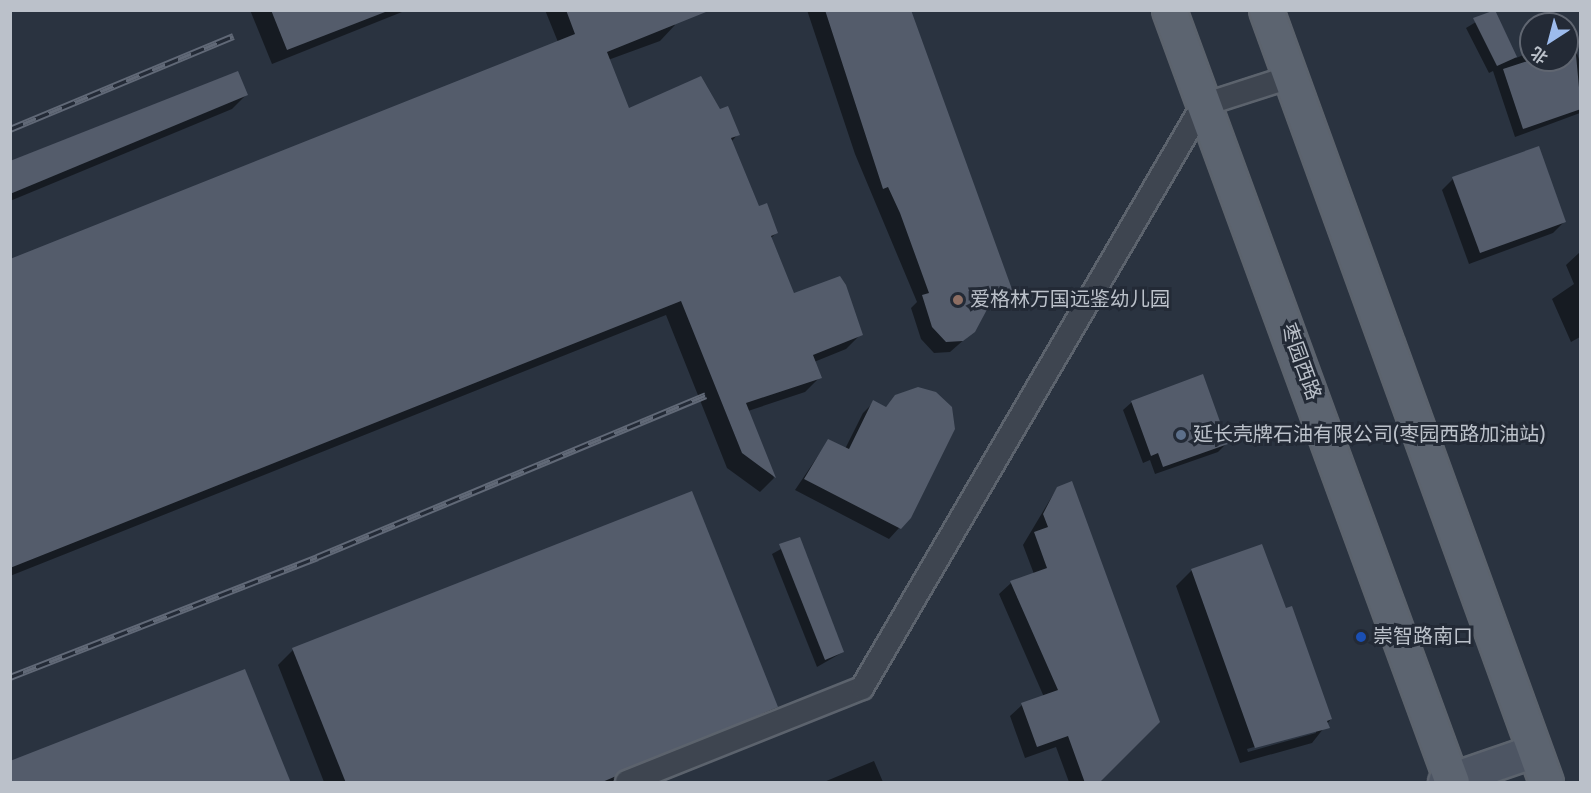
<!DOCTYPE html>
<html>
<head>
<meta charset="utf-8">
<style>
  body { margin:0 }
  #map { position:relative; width:1591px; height:793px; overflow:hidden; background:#2a3340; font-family:"Varela Round","Noto Sans SC",sans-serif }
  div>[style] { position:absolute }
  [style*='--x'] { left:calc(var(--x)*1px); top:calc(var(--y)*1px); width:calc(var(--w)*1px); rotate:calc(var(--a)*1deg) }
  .shadow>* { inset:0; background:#0007 }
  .building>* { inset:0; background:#545c6b }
  .roads { filter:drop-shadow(2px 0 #5c636d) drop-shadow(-2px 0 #5c636d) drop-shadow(0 2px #5c636d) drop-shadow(0 -2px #5c636d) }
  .street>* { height:22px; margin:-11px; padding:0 11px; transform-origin:11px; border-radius:11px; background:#3e4550 }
  .secondary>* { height:32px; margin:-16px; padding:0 16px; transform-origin:16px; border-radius:16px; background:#4d5563 }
  .primary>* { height:33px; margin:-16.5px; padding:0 16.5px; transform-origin:16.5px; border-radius:16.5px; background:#5c6470 }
  .rail>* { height:7px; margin-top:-3.5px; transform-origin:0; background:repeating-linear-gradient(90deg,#232a36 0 14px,#616977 0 28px); box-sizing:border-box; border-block:2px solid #616977 }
  .dots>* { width:16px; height:16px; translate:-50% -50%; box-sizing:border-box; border:3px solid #232a36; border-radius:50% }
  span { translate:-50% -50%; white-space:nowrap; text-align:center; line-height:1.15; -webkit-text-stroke:6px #232a36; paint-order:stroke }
  .poi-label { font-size:20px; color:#bbc1ca }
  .left { translate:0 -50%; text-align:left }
  .street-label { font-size:20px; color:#bbc1ca }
  .frame { position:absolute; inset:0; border:12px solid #bbc1ca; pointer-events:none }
  .north { position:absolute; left:1519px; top:12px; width:60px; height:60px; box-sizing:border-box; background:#232a36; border:2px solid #606671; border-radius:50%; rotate:216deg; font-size:16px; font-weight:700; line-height:24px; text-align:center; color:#bbc1ca }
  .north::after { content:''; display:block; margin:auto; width:21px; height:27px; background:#9dbbed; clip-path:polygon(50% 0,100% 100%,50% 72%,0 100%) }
</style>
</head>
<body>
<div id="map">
  <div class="shadow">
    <i style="clip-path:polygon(250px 10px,407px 10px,272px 64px)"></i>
    <i style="clip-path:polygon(545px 10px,669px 10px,675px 25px,660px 41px,608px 60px,628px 110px,720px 110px,738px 134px,731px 142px,759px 208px,777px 232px,770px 239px,793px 295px,861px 334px,846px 349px,814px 362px,820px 377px,805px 392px,748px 411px,774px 478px,760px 492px,727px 468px,666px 315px,10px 576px,10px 260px,558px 42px)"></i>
    <i style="clip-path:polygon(807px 10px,910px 10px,1012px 292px,985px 310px,974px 331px,950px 352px,934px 353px,921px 339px,911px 308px,917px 302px,855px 154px)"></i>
    <i style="clip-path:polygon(1494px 11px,1516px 58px,1531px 52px,1531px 60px,1567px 60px,1571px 37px,1580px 62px,1580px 113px,1515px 137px,1493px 71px,1489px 73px,1466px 28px)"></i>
    <i style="clip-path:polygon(246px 95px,232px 109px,10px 201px,10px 165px)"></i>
    <i style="clip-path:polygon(1453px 179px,1564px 222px,1553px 233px,1469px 264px,1442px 190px)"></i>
    <i style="clip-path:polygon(1580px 252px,1580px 337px,1571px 342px,1552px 299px,1574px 284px,1566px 265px)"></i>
    <i style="clip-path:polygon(896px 397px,899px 528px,889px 539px,795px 490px,828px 441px,845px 449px,863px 413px,874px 402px,885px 408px)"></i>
    <i style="clip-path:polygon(1132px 402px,1226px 444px,1218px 452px,1155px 474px,1150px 460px,1143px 463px,1123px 410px)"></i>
    <i style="clip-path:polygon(1057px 488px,1097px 782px,1069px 782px,1056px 747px,1025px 758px,1010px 716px,1022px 705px,1044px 697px,999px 594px,1011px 583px,1034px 574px,1023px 545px)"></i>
    <i style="clip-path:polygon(799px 539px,843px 652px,817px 667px,772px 554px)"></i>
    <i style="clip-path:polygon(evenodd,1192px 570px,1285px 610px,1331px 719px,1312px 743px,1240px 763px,1176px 586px,1192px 570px,1316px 730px,1316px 733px,1248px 752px,1247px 749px,1316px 730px)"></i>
    <i style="clip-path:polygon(293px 650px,776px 707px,761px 722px,613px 782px,324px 782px,278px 665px)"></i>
    <i style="clip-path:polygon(874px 761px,883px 782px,823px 782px,824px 782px)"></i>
  </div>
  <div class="building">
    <i style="clip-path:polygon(271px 10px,384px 10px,385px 12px,287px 50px)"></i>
    <i style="clip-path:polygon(566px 10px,711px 10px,607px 52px,629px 108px,701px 76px,720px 109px,728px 106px,740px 135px,731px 138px,759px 206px,767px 203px,778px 233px,771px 236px,794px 293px,840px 276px,846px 285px,863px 335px,813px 355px,822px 378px,746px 403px,776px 478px,742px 453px,681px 301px,10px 568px,10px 259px,575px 34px)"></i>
    <i style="clip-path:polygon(825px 10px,911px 10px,1013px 292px,991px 302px,975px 332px,963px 341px,946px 342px,932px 327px,922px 295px,929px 293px,900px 213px,888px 187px,883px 189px)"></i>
    <i style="clip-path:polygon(1495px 10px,1517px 57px,1497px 66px,1473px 18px)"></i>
    <i style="clip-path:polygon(1575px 44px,1581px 109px,1523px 129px,1503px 69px,1531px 60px,1567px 60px,1567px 47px)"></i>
    <i style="clip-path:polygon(238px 71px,248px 95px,10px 194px,10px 161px)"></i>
    <i style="clip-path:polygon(1539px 146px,1566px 222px,1480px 253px,1452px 177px)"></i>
    <i style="clip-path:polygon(1203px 374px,1228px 444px,1163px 467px,1158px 453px,1151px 456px,1131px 401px)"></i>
    <i style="clip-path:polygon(918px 387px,936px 392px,952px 407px,955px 429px,911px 518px,901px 529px,804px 479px,828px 439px,849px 449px,873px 400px,886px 407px,895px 395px)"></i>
    <i style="clip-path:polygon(1072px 481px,1160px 722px,1099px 783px,1085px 783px,1068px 736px,1037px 747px,1021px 703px,1058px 690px,1010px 581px,1047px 568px,1034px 532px,1048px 527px,1043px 514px,1057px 487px)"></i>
    <i style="clip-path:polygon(692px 491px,778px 707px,600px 783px,346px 783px,292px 648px)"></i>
    <i style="clip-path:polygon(800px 537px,844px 652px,825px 660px,779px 544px)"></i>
    <i style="clip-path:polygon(1262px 544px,1286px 608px,1292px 606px,1332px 719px,1327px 721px,1330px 728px,1255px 748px,1191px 569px)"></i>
    <i style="clip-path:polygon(245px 669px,291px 783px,10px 783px,10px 761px)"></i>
  </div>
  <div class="roads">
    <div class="street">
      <i style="--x:627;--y:782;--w:253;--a:-21.8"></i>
      <i style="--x:862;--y:688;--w:675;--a:-59.68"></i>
      <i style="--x:1203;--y:105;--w:91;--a:-17.8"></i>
    </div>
    <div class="secondary">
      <i style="--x:1445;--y:782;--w:95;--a:-19"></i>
    </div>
    <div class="primary">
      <i style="--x:1169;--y:10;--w:822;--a:69.87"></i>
      <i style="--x:1266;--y:10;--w:821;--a:70.06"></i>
    </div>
  </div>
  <div class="rail">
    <i style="--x:10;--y:129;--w:242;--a:-22.6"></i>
    <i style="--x:10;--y:677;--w:330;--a:-21.3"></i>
    <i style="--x:317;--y:557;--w:421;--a:-22.6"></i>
  </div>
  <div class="dots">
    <i style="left:958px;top:300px;background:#8d6e63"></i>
    <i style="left:1181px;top:435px;background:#5c6f8a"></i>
    <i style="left:1361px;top:637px;background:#1a4fb4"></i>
  </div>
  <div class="poi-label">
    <span class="left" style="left:970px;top:300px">爱格林万国远鉴幼儿园</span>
    <span class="left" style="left:1193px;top:435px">延长壳牌石油有限公司(枣园西路加油站)</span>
    <span class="left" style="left:1373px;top:637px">崇智路南口</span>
  </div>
  <div class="street-label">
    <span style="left:1300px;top:362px;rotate:70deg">枣园西路</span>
  </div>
  <div class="frame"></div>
  <div class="north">北</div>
</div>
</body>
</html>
